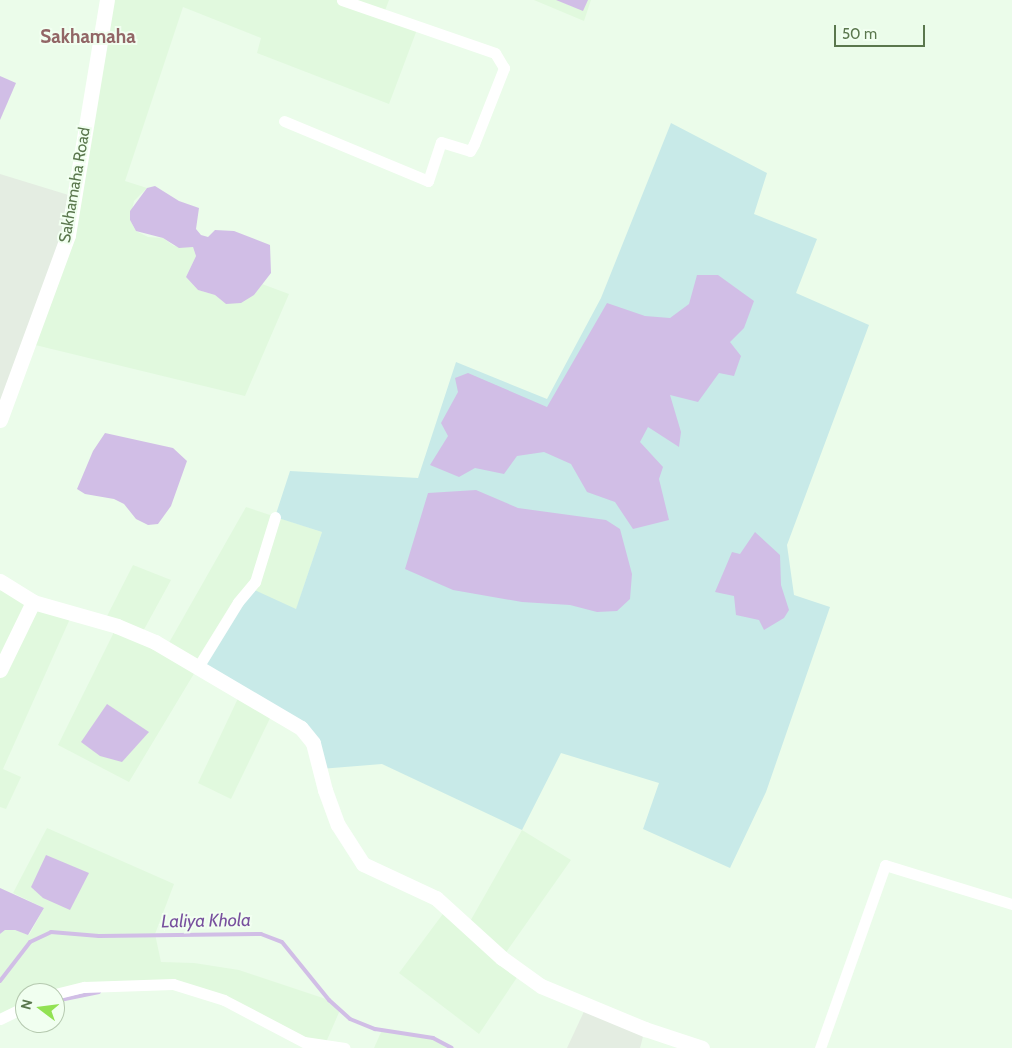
<!DOCTYPE html>
<html>
<head>
<meta charset="utf-8">
<style>
  body { margin:0 }
  #map { position:relative; width:1012px; height:1048px; overflow:hidden; background:#ebfcea; font-family:Cabin,sans-serif }
  div>[style] { position:absolute }
  [style*='--x'] { left:calc(var(--x)*1px); top:calc(var(--y)*1px); width:calc(var(--w)*1px); rotate:calc(var(--a)*1deg) }
  .residential>* { inset:0; background:#e1f9de }
  .industrial>* { inset:0; background:#e4ede2 }
  .green>* { inset:0; background:#c8eae8 }
  .water>* { inset:0; background:#d1bee6 }
  .stream>* { height:4px; margin:-2px; padding:0 2px; transform-origin:2px; border-radius:2px; background:#d1bee6 }
  .street>* { height:11px; margin:-5.5px; padding:0 5.5px; transform-origin:5.5px; border-radius:5.5px; background:#fff }
  .secondary>* { height:15px; margin:-7.5px; padding:0 7.5px; transform-origin:7.5px; border-radius:7.5px; background:#fff }
  span { translate:-50% -50%; white-space:nowrap; text-align:center; line-height:1.15; -webkit-text-stroke:4px #f1fff0; paint-order:stroke }
  .street-label { font-size:16px; color:#5a774d }
  .water-label { font-size:18px; color:#78519e; font-style:italic }
  .quarter-label { font-size:19px; color:#926666; font-weight:700 }
  .north { position:absolute; left:15px; top:983px; width:50px; height:50px; box-sizing:border-box; background:#f1fff0; border:1px solid #b5c9af; border-radius:50%; rotate:285deg; font-size:14px; font-weight:700; line-height:20px; text-align:center; color:#5a774d }
  .north::after { content:''; display:block; margin:auto; width:18px; height:22px; background:#92e253; clip-path:polygon(50% 0,100% 100%,50% 72%,0 100%) }
  .scale { position:absolute; left:834px; top:25px; width:91px; height:22px; box-sizing:border-box; border:2px solid #5a774d; border-top:0; padding-left:6px; font-size:15px; line-height:18px; white-space:nowrap; color:#5a774d; -webkit-text-stroke:4px #f1fff0; paint-order:stroke }
</style>
</head>
<body>
<div id="map">
  <div class="residential">
    <i style="clip-path:polygon(107px 0,389px 0,383px 16px,418px 27px,389px 104px,257px 53px,261px 38px,183px 7px,125px 181px,147px 188px,134px 201px,130px 220px,136px 231px,148px 237px,163px 238px,174px 246px,193px 247px,196px 256px,186px 277px,198px 290px,215px 295px,226px 304px,254px 295px,262px 284px,289px 294px,245px 396px,27px 343px,57px 267px)"></i>
    <i style="clip-path:polygon(534px 0,591px 0,584px 21px)"></i>
    <i style="clip-path:polygon(246px 507px,322px 532px,296px 610px,198px 667px,129px 782px,58px 745px,117px 626px,104px 622px,133px 565px,171px 580px,141px 635px,166px 648px)"></i>
    <i style="clip-path:polygon(3px 584px,73px 612px,3px 769px,21px 777px,6px 809px,0 807px,0 592px)"></i>
    <i style="clip-path:polygon(241px 692px,273px 712px,231px 799px,198px 783px)"></i>
    <i style="clip-path:polygon(47px 828px,174px 884px,155px 934px,161px 962px,194px 963px,239px 970px,329px 1000px,340px 1010px,324px 1047px,173px 984px,25px 993px,25px 1007px,0 1019px,0 934px,5px 930px,15px 930px,29px 935px,44px 908px,13px 893px)"></i>
    <i style="clip-path:polygon(522px 830px,571px 860px,502px 958px,520px 973px,479px 1034px,399px 973px,448px 907px,468px 925px)"></i>
    <i style="clip-path:polygon(382px 1030px,427px 1036px,452px 1048px,374px 1048px)"></i>
  </div>
  <div class="industrial">
    <i style="clip-path:polygon(0 174px,75px 197px,0 420px)"></i>
    <i style="clip-path:polygon(587px 1005px,645px 1029px,640px 1048px,567px 1048px)"></i>
  </div>
  <div class="green">
    <i style="clip-path:polygon(671px 123px,767px 173px,754px 214px,817px 239px,796px 293px,869px 325px,787px 545px,794px 595px,830px 607px,766px 792px,730px 868px,643px 829px,659px 783px,561px 753px,522px 830px,382px 764px,320px 769px,313px 743px,198px 667px,250px 588px,296px 609px,322px 532px,275px 517px,290px 471px,418px 478px,456px 362px,547px 399px,601px 298px)"></i>
  </div>
  <div class="water">
    <i style="clip-path:polygon(556px 0,588px 0,583px 11px)"></i>
    <i style="clip-path:polygon(0 76px,16px 83px,0 120px)"></i>
    <i style="clip-path:polygon(155px 186px,179px 201px,199px 208px,196px 229px,201px 235px,208px 237px,215px 230px,234px 231px,270px 245px,271px 273px,254px 295px,241px 303px,226px 304px,215px 295px,198px 290px,186px 277px,196px 256px,193px 247px,179px 248px,163px 238px,136px 231px,130px 220px,130px 211px,147px 188px)"></i>
    <i style="clip-path:polygon(697px 275px,718px 275px,754px 301px,744px 328px,730px 342px,741px 356px,734px 376px,719px 373px,698px 402px,670px 395px,681px 432px,679px 447px,648px 427px,640px 442px,663px 467px,659px 479px,669px 520px,633px 529px,615px 502px,587px 492px,571px 464px,544px 452px,517px 456px,504px 474px,475px 468px,459px 477px,430px 465px,448px 436px,441px 423px,458px 392px,455px 378px,468px 373px,547px 407px,607px 303px,645px 316px,670px 318px,689px 304px)"></i>
    <i style="clip-path:polygon(105px 433px,173px 448px,187px 461px,171px 506px,158px 524px,148px 525px,136px 519px,124px 504px,114px 499px,85px 494px,77px 489px,93px 451px)"></i>
    <i style="clip-path:polygon(476px 490px,518px 508px,606px 520px,620px 529px,632px 574px,630px 599px,617px 611px,597px 612px,570px 605px,522px 602px,453px 590px,405px 569px,428px 493px)"></i>
    <i style="clip-path:polygon(755px 532px,780px 555px,781px 585px,789px 610px,784px 618px,764px 630px,759px 620px,736px 615px,734px 596px,715px 592px,732px 552px,740px 554px)"></i>
    <i style="clip-path:polygon(107px 704px,149px 732px,122px 762px,100px 756px,81px 742px)"></i>
    <i style="clip-path:polygon(46px 855px,89px 873px,70px 910px,43px 898px,31px 887px)"></i>
    <i style="clip-path:polygon(0 888px,44px 908px,28px 935px,15px 930px,5px 930px,0 934px)"></i>
  </div>
  <div class="stream">
    <i style="--x:0;--y:981;--w:49;--a:-52.4"></i>
    <i style="--x:30;--y:942;--w:23;--a:-25"></i>
    <i style="--x:51;--y:932;--w:48;--a:4.8"></i>
    <i style="--x:99;--y:936;--w:162;--a:-0.7"></i>
    <i style="--x:261;--y:934;--w:22;--a:21"></i>
    <i style="--x:282;--y:942;--w:75;--a:51"></i>
    <i style="--x:329;--y:1000;--w:28;--a:42"></i>
    <i style="--x:350;--y:1019;--w:27;--a:22"></i>
    <i style="--x:375;--y:1029;--w:59;--a:8.8"></i>
    <i style="--x:433;--y:1038;--w:21;--a:28"></i>
    <i style="--x:55;--y:1001;--w:45;--a:-11.6"></i>
  </div>
  <div class="street">
    <i style="--x:284;--y:121;--w:156;--a:22.6"></i>
    <i style="--x:428;--y:181;--w:41;--a:-71.6"></i>
    <i style="--x:441;--y:142;--w:30;--a:17"></i>
    <i style="--x:470;--y:151;--w:8;--a:-60"></i>
    <i style="--x:474;--y:144;--w:82;--a:-68.5"></i>
    <i style="--x:504;--y:68;--w:17;--a:-121"></i>
    <i style="--x:495;--y:53;--w:162;--a:-160.9"></i>
    <i style="--x:198;--y:667;--w:76;--a:-58.4"></i>
    <i style="--x:238;--y:602;--w:26;--a:-50"></i>
    <i style="--x:255;--y:582;--w:68;--a:-72.9"></i>
    <i style="--x:55;--y:994;--w:30;--a:-14"></i>
    <i style="--x:84;--y:987;--w:89;--a:-1.9"></i>
    <i style="--x:173;--y:984;--w:53;--a:17.4"></i>
    <i style="--x:224;--y:1000;--w:90;--a:27.7"></i>
    <i style="--x:304;--y:1042;--w:41;--a:8.3"></i>
    <i style="--x:0;--y:1019;--w:28;--a:-26"></i>
    <i style="--x:820;--y:1048;--w:194;--a:-70.4"></i>
    <i style="--x:885;--y:865;--w:133;--a:17.1"></i>
  </div>
  <div class="secondary">
    <i style="--x:0;--y:420;--w:197;--a:-69.8"></i>
    <i style="--x:68;--y:235;--w:238;--a:-80.6"></i>
    <i style="--x:0;--y:581;--w:39;--a:32"></i>
    <i style="--x:33;--y:602;--w:87;--a:15.9"></i>
    <i style="--x:117;--y:626;--w:41;--a:22.8"></i>
    <i style="--x:155;--y:642;--w:169;--a:30.5"></i>
    <i style="--x:301;--y:728;--w:19;--a:51"></i>
    <i style="--x:313;--y:743;--w:49;--a:75.7"></i>
    <i style="--x:325;--y:790;--w:37;--a:70"></i>
    <i style="--x:338;--y:825;--w:46;--a:57.3"></i>
    <i style="--x:363;--y:864;--w:81;--a:25"></i>
    <i style="--x:436;--y:898;--w:89;--a:42.3"></i>
    <i style="--x:502;--y:958;--w:48;--a:35.7"></i>
    <i style="--x:541;--y:986;--w:113;--a:22.5"></i>
    <i style="--x:645;--y:1029;--w:60;--a:18.4"></i>
    <i style="--x:0;--y:670;--w:76;--a:-64.1"></i>
  </div>
  <div class="street-label">
    <span style="left:75px;top:185px;rotate:-80deg">Sakhamaha Road</span>
  </div>
  <div class="water-label">
    <span style="left:206px;top:921px;rotate:-1deg">Laliya Khola</span>
  </div>
  <div class="quarter-label">
    <span style="left:88px;top:37px">Sakhamaha</span>
  </div>
  <div class="north">N</div>
  <div class="scale">50 m</div>
</div>
</body>
</html>
